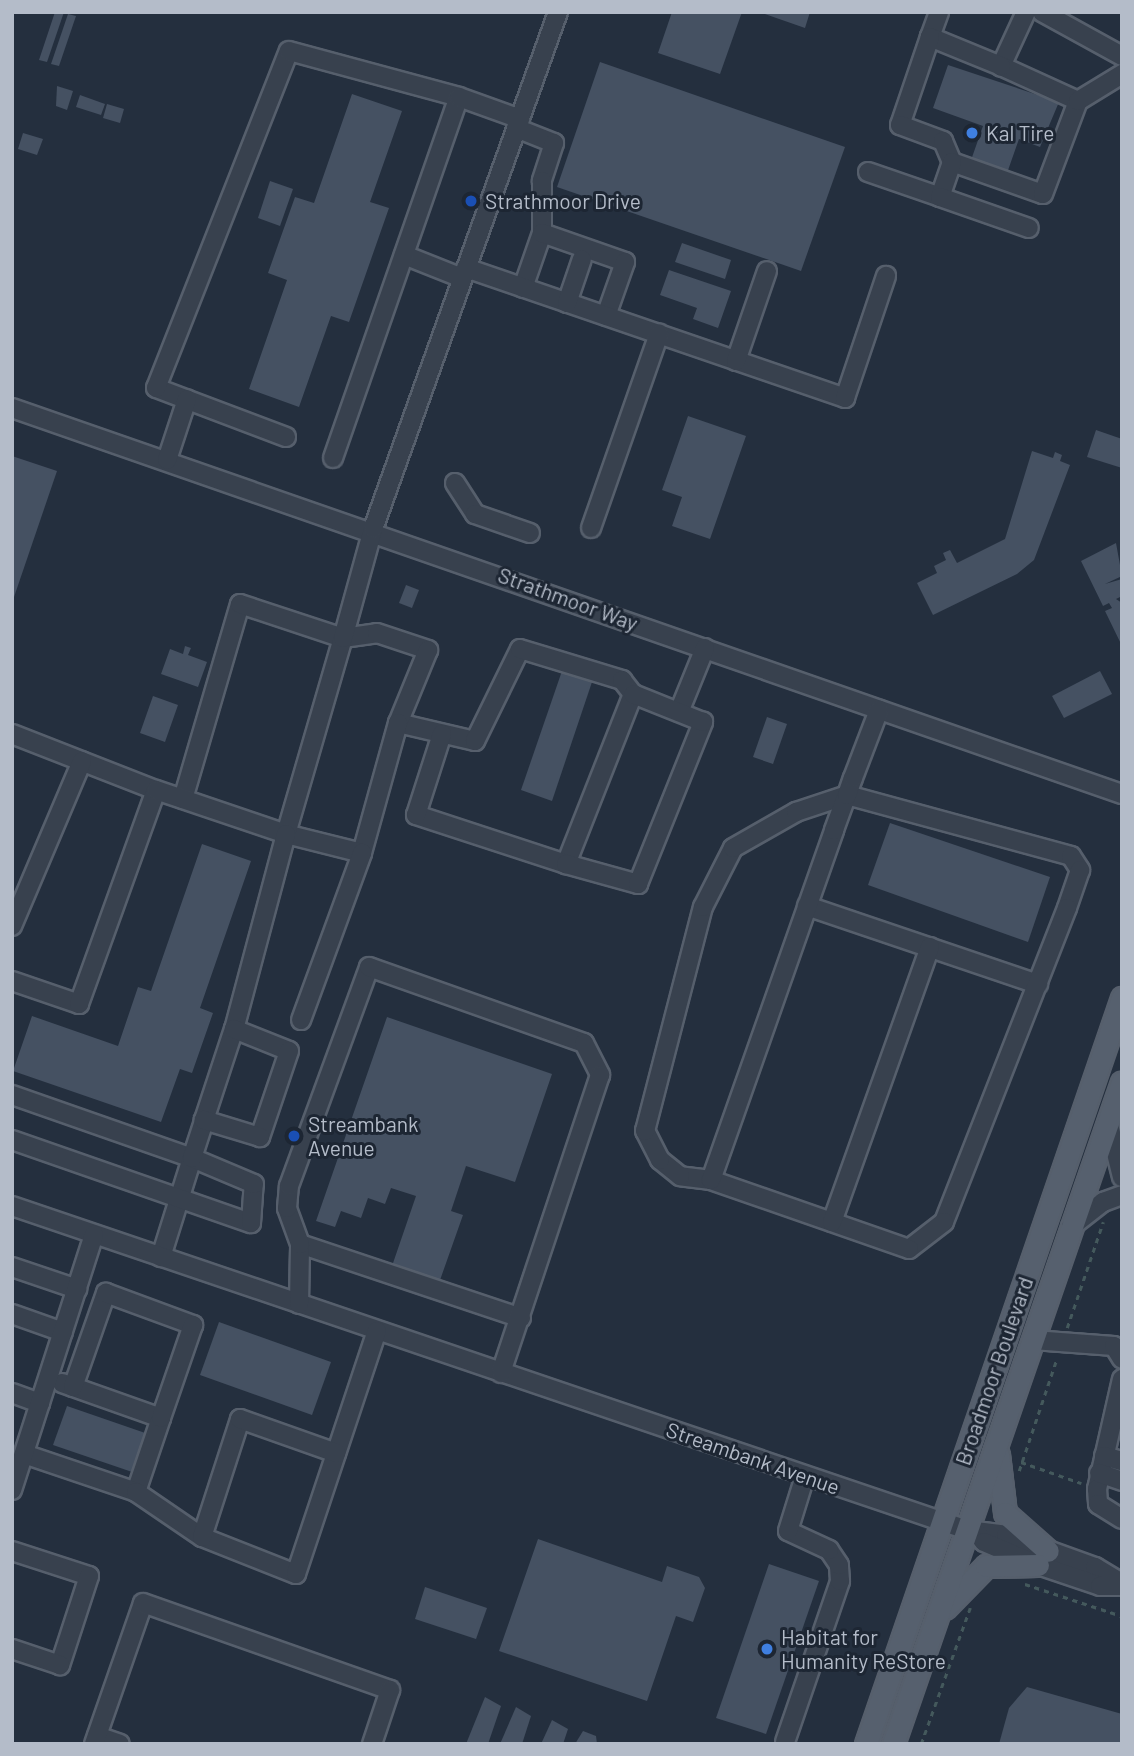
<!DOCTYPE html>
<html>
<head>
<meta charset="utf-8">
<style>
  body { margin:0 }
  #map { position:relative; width:1134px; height:1756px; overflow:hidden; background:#242f3e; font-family:Barlow,sans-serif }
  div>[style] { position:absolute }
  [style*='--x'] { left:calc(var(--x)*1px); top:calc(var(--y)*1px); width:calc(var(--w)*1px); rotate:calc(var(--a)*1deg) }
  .building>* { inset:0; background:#455162 }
  .path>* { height:2.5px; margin-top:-1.25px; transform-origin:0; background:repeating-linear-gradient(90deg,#44595c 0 5px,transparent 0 10px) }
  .roads { filter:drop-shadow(2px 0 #565f6c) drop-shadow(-2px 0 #565f6c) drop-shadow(0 2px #565f6c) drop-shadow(0 -2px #565f6c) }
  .minor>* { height:18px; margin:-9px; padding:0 9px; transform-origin:9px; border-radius:9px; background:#38414e }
  .major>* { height:21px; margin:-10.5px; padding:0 10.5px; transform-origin:10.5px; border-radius:10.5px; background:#56606e }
  .dots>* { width:19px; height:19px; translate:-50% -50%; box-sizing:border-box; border:4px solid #1d2633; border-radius:50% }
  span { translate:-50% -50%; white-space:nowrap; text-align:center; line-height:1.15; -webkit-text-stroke:6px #1d2633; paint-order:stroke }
  .poi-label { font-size:21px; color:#b4bcc9 }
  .left { translate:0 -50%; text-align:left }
  .street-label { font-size:21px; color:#b4bcc9 }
  .frame { position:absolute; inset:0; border:14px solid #b4bcc9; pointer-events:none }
</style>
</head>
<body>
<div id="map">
  <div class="building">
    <i style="clip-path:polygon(55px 12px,64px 12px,47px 62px,39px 60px)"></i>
    <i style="clip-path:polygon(672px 12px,742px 12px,720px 74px,658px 53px)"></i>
    <i style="clip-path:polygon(759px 12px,810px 12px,805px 28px)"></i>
    <i style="clip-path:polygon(68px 14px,76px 16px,59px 66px,51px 64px)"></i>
    <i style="clip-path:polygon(600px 62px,845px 147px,801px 271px,557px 187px)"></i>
    <i style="clip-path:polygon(948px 65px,1059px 102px,1040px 147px,1019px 139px,1006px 176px,970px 163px,983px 126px,933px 108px)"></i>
    <i style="clip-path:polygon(57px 86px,73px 91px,67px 110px,56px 106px)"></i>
    <i style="clip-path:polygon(352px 94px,402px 111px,370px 202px,389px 208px,349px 322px,331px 316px,299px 407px,249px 389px,287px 280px,268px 273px,295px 197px,314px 203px)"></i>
    <i style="clip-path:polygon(80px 95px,105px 104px,101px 115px,76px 107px)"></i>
    <i style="clip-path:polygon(107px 104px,124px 109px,120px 123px,103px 118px)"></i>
    <i style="clip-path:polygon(23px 133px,43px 139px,37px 155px,18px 149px)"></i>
    <i style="clip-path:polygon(270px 181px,293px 189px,280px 226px,258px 218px)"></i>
    <i style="clip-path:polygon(682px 243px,731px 260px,725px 279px,675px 262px)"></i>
    <i style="clip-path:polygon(669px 270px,731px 291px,718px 328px,693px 319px,697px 308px,660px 295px)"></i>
    <i style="clip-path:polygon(688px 416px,746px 436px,710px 539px,672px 526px,682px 497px,662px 490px)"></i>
    <i style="clip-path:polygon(1096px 430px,1122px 439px,1122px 468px,1087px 457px)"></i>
    <i style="clip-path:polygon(1032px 451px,1053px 458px,1055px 452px,1062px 455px,1060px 461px,1070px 465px,1034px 560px,1017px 574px,933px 615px,917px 583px,937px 573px,934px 566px,946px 560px,943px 553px,950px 550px,957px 563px,1005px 539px)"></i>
    <i style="clip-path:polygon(12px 456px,57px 471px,13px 600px,12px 600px)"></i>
    <i style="clip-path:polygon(1116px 543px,1122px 576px,1105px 584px,1122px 579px,1122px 596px,1116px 599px,1122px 603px,1122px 646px,1105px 611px,1112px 608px,1109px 603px,1103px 606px,1081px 561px)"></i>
    <i style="clip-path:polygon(406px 585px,419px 590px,412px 608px,399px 603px)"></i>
    <i style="clip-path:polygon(185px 646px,191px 648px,188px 655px,207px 662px,198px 687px,161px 674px,170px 649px,183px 654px)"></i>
    <i style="clip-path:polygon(563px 668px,593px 679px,552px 801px,521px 790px)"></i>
    <i style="clip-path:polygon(1100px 671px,1112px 694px,1064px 718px,1052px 696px)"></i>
    <i style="clip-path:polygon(153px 696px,178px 705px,165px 742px,140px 733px)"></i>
    <i style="clip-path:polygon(767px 717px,787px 724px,773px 764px,753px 757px)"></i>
    <i style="clip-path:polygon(890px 823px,1050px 877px,1028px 942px,868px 885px)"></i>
    <i style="clip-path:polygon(202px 844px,251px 861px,200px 1008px,213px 1013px,192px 1073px,180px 1069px,161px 1122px,13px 1071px,32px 1016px,118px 1046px,138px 987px,151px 991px)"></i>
    <i style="clip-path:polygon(387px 1017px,552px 1074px,515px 1182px,466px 1166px,451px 1211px,463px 1215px,439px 1283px,392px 1266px,416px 1196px,391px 1188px,385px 1204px,368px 1198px,361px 1218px,341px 1211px,335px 1227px,316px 1221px)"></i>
    <i style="clip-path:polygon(219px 1322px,331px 1362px,312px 1415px,200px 1375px)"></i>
    <i style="clip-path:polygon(67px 1406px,151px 1435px,138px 1474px,53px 1445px)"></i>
    <i style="clip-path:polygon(538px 1539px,662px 1582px,667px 1566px,699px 1577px,705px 1588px,693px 1622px,676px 1616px,647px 1701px,499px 1651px)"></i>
    <i style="clip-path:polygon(769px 1564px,819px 1581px,766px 1734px,716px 1718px)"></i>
    <i style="clip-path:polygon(425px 1587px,487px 1608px,476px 1639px,415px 1619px)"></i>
    <i style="clip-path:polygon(1027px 1687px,1122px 1714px,1122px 1744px,999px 1744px,1009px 1708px)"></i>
    <i style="clip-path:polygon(485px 1697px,501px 1706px,488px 1744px,466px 1744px)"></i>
    <i style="clip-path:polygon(516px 1707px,531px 1716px,522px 1744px,500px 1744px)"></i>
    <i style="clip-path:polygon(552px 1720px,568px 1729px,563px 1744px,541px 1744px)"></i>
    <i style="clip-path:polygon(583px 1731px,596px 1736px,597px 1744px,575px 1744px)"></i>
  </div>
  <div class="path">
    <i style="--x:1067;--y:1328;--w:112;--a:-71.2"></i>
    <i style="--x:1021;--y:1462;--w:64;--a:19.3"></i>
    <i style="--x:1019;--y:1471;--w:119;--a:-71.4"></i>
    <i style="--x:1025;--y:1584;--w:102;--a:18.3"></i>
    <i style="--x:921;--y:1744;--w:145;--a:-70.2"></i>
  </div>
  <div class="roads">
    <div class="minor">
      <i style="--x:1026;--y:12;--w:60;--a:114.8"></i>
      <i style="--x:1001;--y:66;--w:85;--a:24.4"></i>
      <i style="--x:1042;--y:12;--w:91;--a:28.8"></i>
      <i style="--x:930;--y:37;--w:27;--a:-70"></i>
      <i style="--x:1001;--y:66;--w:77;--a:-157.8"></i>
      <i style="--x:930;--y:37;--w:93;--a:108.8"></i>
      <i style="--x:900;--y:125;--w:46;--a:20.4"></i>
      <i style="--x:943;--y:141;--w:23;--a:67"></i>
      <i style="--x:952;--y:162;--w:96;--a:19.4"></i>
      <i style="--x:1043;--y:194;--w:99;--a:-69.4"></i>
      <i style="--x:1078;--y:101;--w:52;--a:-31.5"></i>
      <i style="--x:516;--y:128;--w:41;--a:21.5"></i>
      <i style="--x:554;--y:143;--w:40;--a:108"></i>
      <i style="--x:542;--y:181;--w:52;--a:90"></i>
      <i style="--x:542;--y:233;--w:58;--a:109.1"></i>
      <i style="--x:868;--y:172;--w:76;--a:19.1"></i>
      <i style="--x:940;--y:197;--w:37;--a:-71"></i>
      <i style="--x:940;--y:197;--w:94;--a:19.2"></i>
      <i style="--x:542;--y:233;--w:88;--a:19.3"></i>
      <i style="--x:625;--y:262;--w:57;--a:109.4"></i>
      <i style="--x:404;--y:255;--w:62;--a:21.6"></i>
      <i style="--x:466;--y:268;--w:401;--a:18.9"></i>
      <i style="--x:845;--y:398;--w:129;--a:-71.4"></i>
      <i style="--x:567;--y:303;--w:46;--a:-71.2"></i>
      <i style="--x:736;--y:361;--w:95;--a:-71"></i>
      <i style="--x:12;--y:408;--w:1175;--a:19.18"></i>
      <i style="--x:286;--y:437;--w:139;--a:-159.3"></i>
      <i style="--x:156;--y:388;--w:362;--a:-68.5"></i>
      <i style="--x:289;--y:51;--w:176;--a:15.1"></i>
      <i style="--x:333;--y:458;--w:382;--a:-70.8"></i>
      <i style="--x:459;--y:97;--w:65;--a:19.8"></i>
      <i style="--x:167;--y:460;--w:64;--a:-71.8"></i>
      <i style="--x:455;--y:483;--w:37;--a:57"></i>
      <i style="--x:475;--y:514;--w:58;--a:19.1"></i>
      <i style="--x:591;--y:528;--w:206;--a:-70.7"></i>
      <i style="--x:679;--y:712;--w:69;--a:-67.9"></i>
      <i style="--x:398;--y:723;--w:79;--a:13.2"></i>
      <i style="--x:475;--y:741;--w:102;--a:-63.9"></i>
      <i style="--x:520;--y:649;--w:107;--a:16.9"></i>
      <i style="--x:622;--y:680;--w:18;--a:52"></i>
      <i style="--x:633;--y:694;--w:183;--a:111.5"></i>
      <i style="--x:566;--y:864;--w:158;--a:-161.9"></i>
      <i style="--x:416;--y:815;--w:85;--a:-72.2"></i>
      <i style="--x:12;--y:734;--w:155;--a:21.3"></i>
      <i style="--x:183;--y:799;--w:203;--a:-73.7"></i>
      <i style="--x:240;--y:604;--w:108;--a:18.3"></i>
      <i style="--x:343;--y:638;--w:34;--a:-8"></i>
      <i style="--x:377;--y:633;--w:54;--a:18.4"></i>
      <i style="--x:428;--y:650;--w:79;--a:112.3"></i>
      <i style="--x:398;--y:723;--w:135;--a:105.5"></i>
      <i style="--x:362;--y:853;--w:78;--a:-166"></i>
      <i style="--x:286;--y:834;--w:204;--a:-73.8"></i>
      <i style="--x:343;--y:638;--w:113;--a:-74.6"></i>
      <i style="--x:373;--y:529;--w:549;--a:-70.31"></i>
      <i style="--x:566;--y:864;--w:75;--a:15.5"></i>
      <i style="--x:638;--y:884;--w:175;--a:-68.1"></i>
      <i style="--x:703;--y:722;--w:75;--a:-158.2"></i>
      <i style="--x:807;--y:906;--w:244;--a:18.7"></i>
      <i style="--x:12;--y:926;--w:179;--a:-67"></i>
      <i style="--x:12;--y:981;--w:71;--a:18.9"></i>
      <i style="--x:79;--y:1004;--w:227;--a:-70.2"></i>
      <i style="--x:156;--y:790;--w:137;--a:18.7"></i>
      <i style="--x:286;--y:834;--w:202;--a:104.9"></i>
      <i style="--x:301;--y:1020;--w:178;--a:-69.9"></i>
      <i style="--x:12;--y:1095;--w:191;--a:19.3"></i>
      <i style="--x:192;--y:1158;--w:104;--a:107.4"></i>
      <i style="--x:1108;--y:1121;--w:58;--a:76"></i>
      <i style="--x:12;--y:1140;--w:253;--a:19.2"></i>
      <i style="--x:251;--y:1223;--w:39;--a:-86"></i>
      <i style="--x:254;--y:1184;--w:67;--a:-157.2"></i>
      <i style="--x:192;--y:1158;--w:40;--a:-72"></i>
      <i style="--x:204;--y:1120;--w:96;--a:-71.8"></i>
      <i style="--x:234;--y:1029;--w:59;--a:21.8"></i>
      <i style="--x:289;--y:1051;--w:91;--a:108.6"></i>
      <i style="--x:260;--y:1137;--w:59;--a:-163.1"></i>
      <i style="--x:711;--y:1180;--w:31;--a:-173"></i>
      <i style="--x:680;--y:1176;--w:26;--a:-141"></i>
      <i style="--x:660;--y:1160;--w:33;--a:-117"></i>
      <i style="--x:645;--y:1131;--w:231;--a:-75.5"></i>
      <i style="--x:703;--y:907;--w:66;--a:-63"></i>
      <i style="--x:733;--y:848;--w:73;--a:-29.7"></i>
      <i style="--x:796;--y:812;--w:54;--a:-18.4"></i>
      <i style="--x:847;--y:795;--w:232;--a:15.2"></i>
      <i style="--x:1071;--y:856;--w:17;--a:57"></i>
      <i style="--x:1080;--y:870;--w:40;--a:108.9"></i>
      <i style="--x:1067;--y:908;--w:337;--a:111.4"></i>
      <i style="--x:944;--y:1222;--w:44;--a:142.4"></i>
      <i style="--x:909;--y:1249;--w:210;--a:-160.8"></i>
      <i style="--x:711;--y:1180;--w:371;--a:-70.6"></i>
      <i style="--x:834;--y:830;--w:37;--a:-70"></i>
      <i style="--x:847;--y:795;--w:18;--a:-71"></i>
      <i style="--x:853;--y:778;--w:73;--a:-69.1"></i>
      <i style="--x:12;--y:1206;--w:1008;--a:18.74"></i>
      <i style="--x:967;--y:1530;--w:39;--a:7"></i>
      <i style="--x:1006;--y:1535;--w:95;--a:19.8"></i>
      <i style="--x:1095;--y:1567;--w:31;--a:31"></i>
      <i style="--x:832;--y:1222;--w:292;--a:-70.4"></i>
      <i style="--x:1071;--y:1227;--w:41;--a:-38"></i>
      <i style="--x:1103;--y:1202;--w:20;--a:-20"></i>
      <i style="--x:300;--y:1244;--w:233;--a:18.5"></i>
      <i style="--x:12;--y:1267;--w:69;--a:18.7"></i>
      <i style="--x:299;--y:1304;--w:60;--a:-89"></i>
      <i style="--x:300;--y:1244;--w:38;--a:-110"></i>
      <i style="--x:287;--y:1208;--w:22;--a:-85"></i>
      <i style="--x:289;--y:1186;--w:233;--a:-69.9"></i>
      <i style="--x:369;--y:967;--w:228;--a:19.5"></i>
      <i style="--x:584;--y:1043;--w:36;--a:63"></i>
      <i style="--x:600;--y:1075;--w:314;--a:108.4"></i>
      <i style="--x:12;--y:1314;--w:54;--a:19.4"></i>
      <i style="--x:1033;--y:1340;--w:81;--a:4.2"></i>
      <i style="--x:1114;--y:1346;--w:15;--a:58"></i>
      <i style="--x:1122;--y:1379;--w:113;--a:102.8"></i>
      <i style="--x:1097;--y:1489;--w:15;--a:86"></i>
      <i style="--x:1098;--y:1504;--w:28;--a:32"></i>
      <i style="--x:62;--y:1383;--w:105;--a:19.5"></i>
      <i style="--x:161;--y:1418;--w:78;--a:108.7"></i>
      <i style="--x:73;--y:1387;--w:100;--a:-70.7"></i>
      <i style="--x:106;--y:1293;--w:93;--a:20.2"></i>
      <i style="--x:193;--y:1325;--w:98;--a:109"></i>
      <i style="--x:12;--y:1393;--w:30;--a:20"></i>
      <i style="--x:24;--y:1454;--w:118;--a:18.7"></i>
      <i style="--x:136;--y:1492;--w:80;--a:34.3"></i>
      <i style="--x:202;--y:1537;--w:101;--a:21.5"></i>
      <i style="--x:296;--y:1574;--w:256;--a:-71.6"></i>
      <i style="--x:1104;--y:1456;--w:19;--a:16"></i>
      <i style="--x:1099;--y:1473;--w:24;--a:19"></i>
      <i style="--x:12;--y:1490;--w:268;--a:-72.2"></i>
      <i style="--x:977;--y:1533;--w:11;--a:52"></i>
      <i style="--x:984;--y:1542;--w:59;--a:23.1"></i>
      <i style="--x:1038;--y:1565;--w:65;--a:18.7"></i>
      <i style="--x:1100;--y:1586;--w:22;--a:0"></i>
      <i style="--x:202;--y:1537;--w:124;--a:-72.1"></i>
      <i style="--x:240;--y:1419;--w:102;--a:19.5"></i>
      <i style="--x:12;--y:1551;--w:81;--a:18"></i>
      <i style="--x:89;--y:1576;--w:94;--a:108"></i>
      <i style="--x:60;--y:1665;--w:51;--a:-161.6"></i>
      <i style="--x:97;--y:1736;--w:24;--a:19"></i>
      <i style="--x:785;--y:1742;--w:170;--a:-71.1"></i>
      <i style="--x:840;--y:1581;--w:16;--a:-94"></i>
      <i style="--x:839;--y:1565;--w:18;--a:-124"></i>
      <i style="--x:829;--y:1550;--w:45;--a:-155.1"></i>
      <i style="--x:788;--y:1531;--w:58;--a:-72.8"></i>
      <i style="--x:94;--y:1744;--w:149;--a:-70.8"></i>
      <i style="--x:143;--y:1603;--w:262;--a:19.4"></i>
      <i style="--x:390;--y:1690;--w:57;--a:108.4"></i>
    </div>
    <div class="major">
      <i style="--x:998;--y:1454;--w:59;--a:83.2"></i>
      <i style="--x:1005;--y:1513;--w:57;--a:41.5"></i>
      <i style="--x:945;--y:1608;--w:59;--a:-45.7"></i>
      <i style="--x:986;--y:1566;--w:52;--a:-1.1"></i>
      <i style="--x:866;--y:1744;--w:789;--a:-71.06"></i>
      <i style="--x:893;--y:1744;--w:700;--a:-70.92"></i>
    </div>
  </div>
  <div class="dots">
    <i style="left:972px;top:133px;background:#3f7fe0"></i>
    <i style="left:471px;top:201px;background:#1a4fb4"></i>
    <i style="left:294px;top:1136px;background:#1a4fb4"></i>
    <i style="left:767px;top:1649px;background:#3f7fe0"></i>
  </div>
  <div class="poi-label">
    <span class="left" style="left:986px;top:133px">Kal Tire</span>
    <span class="left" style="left:485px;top:201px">Strathmoor Drive</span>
    <span class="left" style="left:308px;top:1136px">Streambank<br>Avenue</span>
    <span class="left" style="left:781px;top:1649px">Habitat for<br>Humanity ReStore</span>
  </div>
  <div class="street-label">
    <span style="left:568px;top:599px;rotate:20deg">Strathmoor Way</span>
    <span style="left:994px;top:1371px;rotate:-71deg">Broadmoor Boulevard</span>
    <span style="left:753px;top:1458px;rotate:19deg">Streambank Avenue</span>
  </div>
  <div class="frame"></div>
</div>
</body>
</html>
